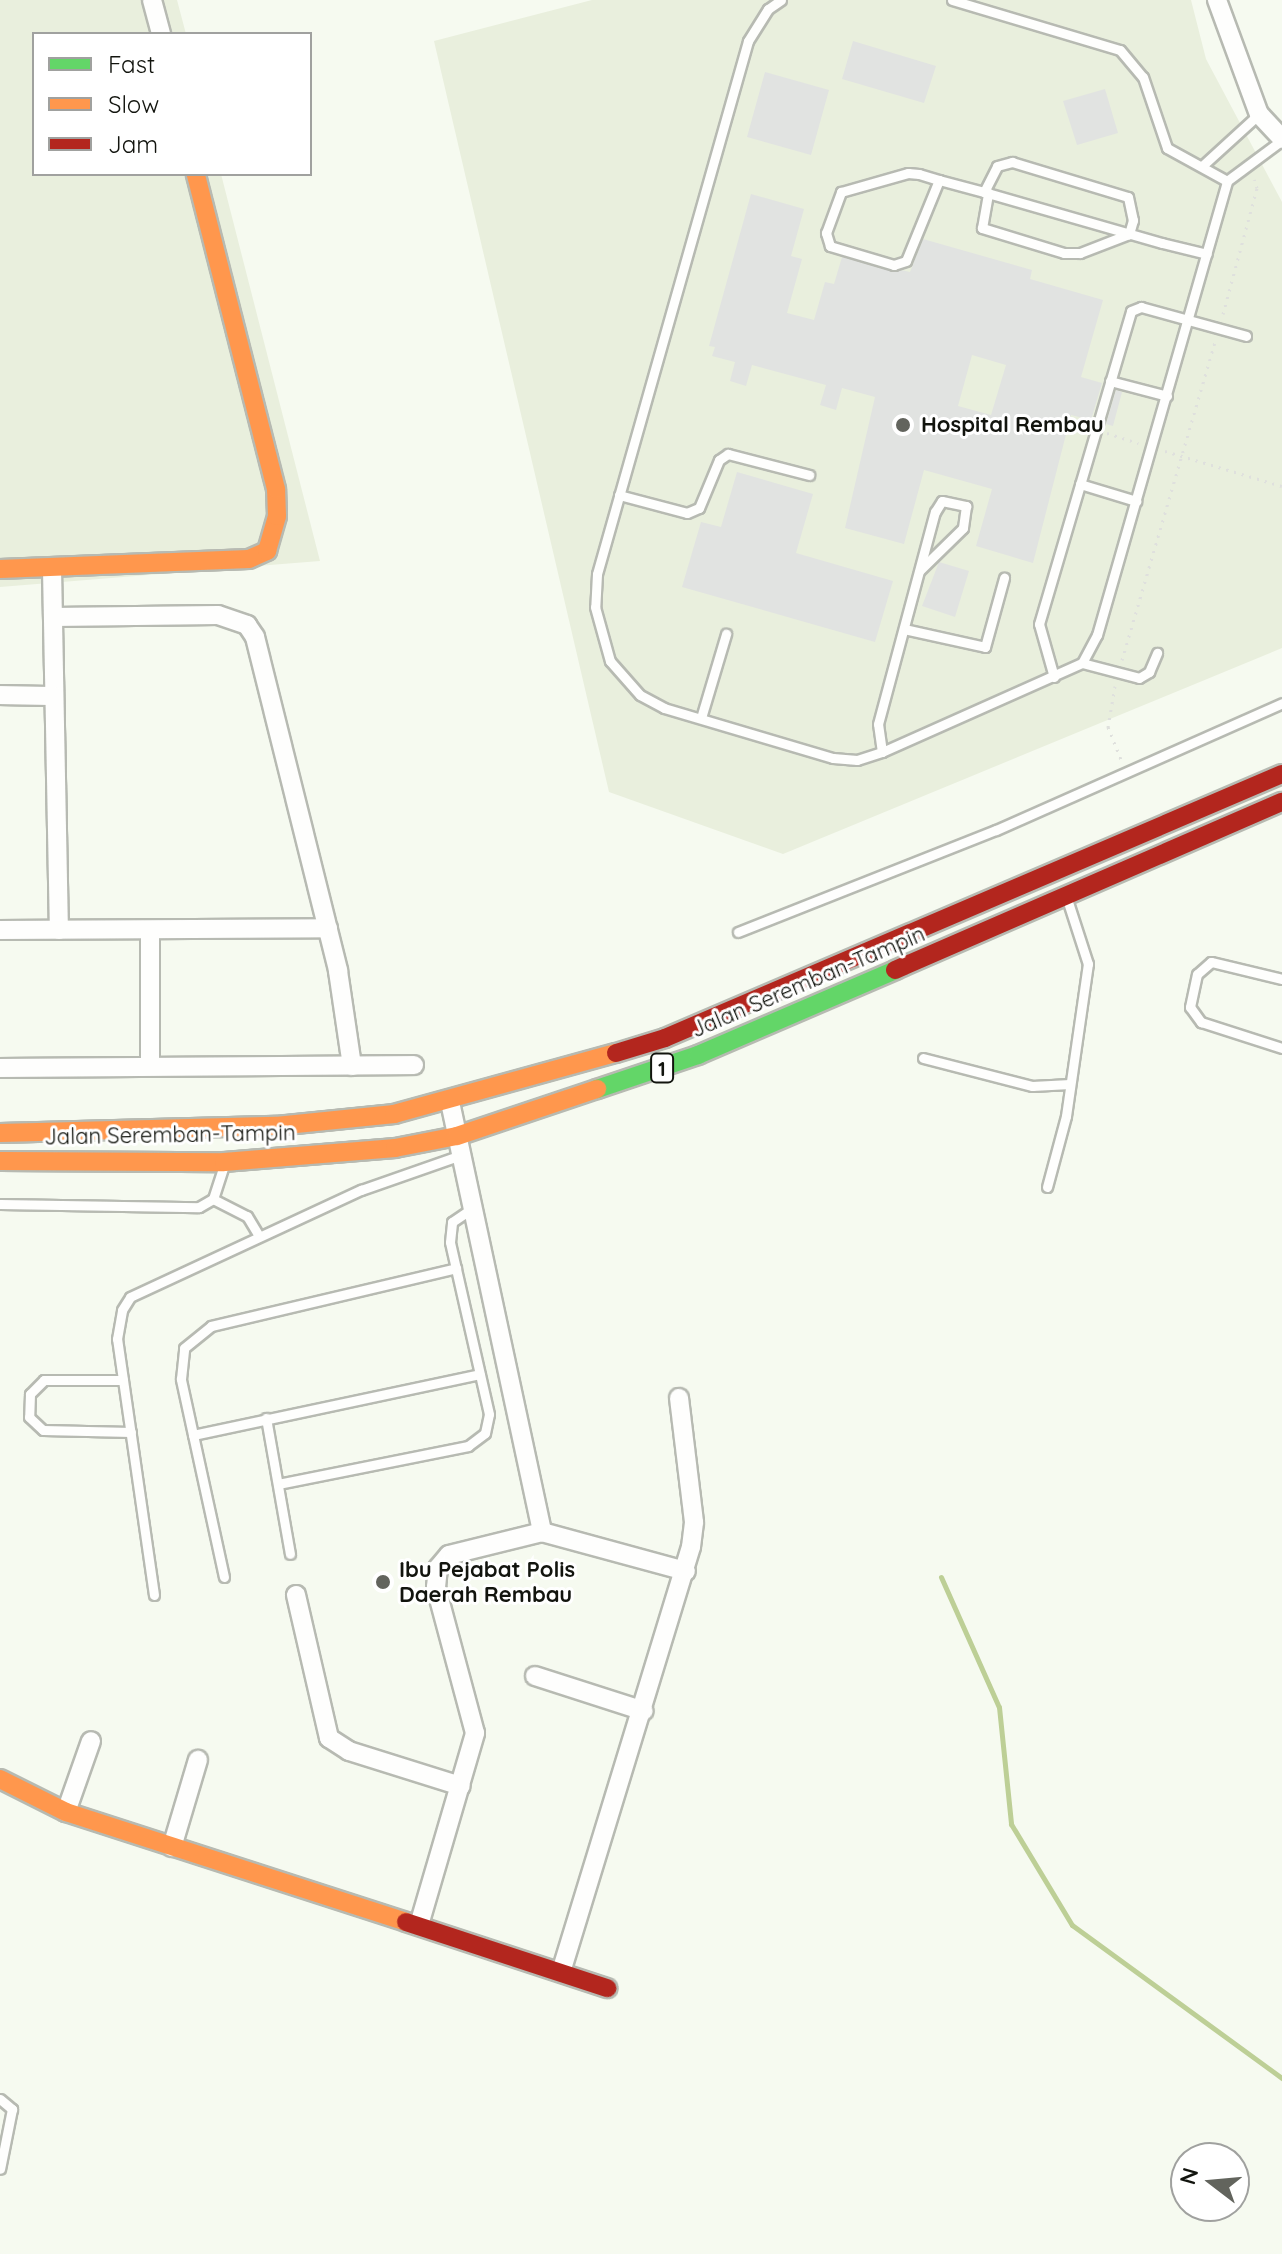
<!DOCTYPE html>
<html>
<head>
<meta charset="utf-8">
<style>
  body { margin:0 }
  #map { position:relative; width:1282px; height:2254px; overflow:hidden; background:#f6faf0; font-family:Quicksand,sans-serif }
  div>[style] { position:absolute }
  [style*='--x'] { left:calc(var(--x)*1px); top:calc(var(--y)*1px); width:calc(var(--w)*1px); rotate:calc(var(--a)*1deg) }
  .built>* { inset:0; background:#e9efdd }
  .stream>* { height:5px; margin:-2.5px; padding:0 2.5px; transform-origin:2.5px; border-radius:2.5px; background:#bdcf96 }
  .building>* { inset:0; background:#e1e3e1 }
  .path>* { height:3px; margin-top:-1.5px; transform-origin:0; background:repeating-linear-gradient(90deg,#dfe0dd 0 2px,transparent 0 8px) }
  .roads { filter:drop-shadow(2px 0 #b7bab2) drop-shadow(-2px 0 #b7bab2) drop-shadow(0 2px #b7bab2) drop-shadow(0 -2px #b7bab2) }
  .lane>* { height:9px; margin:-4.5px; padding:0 4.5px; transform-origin:4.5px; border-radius:4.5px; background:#fefefd }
  .street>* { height:18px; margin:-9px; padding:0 9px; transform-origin:9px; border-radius:9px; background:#fefefd }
  .fast>* { height:18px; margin:-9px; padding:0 9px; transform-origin:9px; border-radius:9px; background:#63d668 }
  .slow>* { height:18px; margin:-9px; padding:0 9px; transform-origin:9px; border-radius:9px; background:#ff974d }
  .jam>* { height:18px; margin:-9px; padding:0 9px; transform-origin:9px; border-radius:9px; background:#b3261e }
  .dots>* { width:22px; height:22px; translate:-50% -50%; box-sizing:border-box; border:4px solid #fff; border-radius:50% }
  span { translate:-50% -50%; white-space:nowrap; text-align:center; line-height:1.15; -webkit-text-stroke:6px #fff; paint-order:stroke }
  .shield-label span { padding:2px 6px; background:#fff; border:2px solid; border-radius:6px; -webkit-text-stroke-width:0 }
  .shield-label { font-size:20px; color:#12140e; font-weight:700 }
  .poi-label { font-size:22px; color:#12140e; font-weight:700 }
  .left { translate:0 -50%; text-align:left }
  .street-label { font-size:22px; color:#12140e }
  .legend { position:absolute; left:32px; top:32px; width:280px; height:144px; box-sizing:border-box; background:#fff; border:2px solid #a0a19f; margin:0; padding:10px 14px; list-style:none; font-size:24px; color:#12140e }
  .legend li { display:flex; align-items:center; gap:16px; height:40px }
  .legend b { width:40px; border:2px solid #a0a19f }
  .north { position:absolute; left:1170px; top:2142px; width:80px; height:80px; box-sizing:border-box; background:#fff; border:2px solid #a0a19f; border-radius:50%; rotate:286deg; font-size:22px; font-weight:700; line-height:32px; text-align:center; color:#12140e }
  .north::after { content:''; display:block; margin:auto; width:28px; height:36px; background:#62645d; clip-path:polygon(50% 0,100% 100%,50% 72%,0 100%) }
</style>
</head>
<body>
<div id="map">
  <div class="built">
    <i style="clip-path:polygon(0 0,177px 0,186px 34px,34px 34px,34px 174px,221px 174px,320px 561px,0 587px)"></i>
    <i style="clip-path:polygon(592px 0,1191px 0,1206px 59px,1282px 202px,1282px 648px,783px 854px,609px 792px,434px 41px)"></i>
  </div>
  <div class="stream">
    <i style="--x:941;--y:1577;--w:142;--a:66"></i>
    <i style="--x:999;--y:1707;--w:118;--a:84.1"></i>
    <i style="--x:1011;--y:1824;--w:118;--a:58.9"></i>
    <i style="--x:1072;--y:1925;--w:260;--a:36.1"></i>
  </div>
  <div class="building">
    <i style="clip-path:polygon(853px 41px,936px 66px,924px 103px,842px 79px)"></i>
    <i style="clip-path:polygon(765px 72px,829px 90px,811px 155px,747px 137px)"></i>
    <i style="clip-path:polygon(1105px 89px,1118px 133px,1077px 145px,1063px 101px)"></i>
    <i style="clip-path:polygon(evenodd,751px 194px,804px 209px,791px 256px,802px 259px,787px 313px,814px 320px,825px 282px,834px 284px,842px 257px,910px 272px,923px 239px,1032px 270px,1030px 279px,1103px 300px,1081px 377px,1102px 383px,1091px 420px,1071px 415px,1033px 563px,976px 546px,992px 489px,924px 470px,904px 544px,845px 528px,875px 397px,842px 388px,836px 410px,820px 405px,826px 385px,752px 365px,746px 386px,730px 381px,735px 362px,712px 356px,715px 347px,709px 346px,751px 194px,972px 355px,1006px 365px,991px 415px,958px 406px,972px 355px)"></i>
    <i style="clip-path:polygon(1116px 390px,1122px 392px,1113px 426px,1106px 424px)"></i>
    <i style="clip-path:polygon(737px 472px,813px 494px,796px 553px,893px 581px,875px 642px,682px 587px,701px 522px,721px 527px)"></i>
    <i style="clip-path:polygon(939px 562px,969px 571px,955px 617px,922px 606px)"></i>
  </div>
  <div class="path">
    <i style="--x:1223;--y:314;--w:131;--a:-74.9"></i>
    <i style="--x:1257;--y:188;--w:9;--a:-108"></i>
    <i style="--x:1107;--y:433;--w:33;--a:18"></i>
    <i style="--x:1165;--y:451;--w:122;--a:16.7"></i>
    <i style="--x:1122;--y:660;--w:332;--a:-73.7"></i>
    <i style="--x:1115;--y:686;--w:42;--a:99.7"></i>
    <i style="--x:1108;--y:727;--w:35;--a:68"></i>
  </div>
  <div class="roads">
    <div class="lane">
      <i style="--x:781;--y:0;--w:16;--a:145"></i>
      <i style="--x:768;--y:9;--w:38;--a:122"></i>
      <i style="--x:748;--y:41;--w:554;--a:105.82"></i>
      <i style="--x:597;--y:574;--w:33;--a:93"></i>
      <i style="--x:595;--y:607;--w:56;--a:74.5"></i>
      <i style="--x:610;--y:661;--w:45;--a:48.6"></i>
      <i style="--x:640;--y:695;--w:27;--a:28"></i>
      <i style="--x:664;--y:708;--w:176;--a:16.5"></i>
      <i style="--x:833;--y:758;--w:24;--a:5"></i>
      <i style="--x:857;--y:760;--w:26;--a:-18"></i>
      <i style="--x:882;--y:752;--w:219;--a:-24"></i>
      <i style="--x:1082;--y:663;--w:32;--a:-62"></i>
      <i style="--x:1097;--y:635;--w:472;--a:-74"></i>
      <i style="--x:1227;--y:181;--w:69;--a:-36.7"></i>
      <i style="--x:952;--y:0;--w:175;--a:16.6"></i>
      <i style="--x:1120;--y:50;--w:35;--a:50"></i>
      <i style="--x:1143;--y:77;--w:75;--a:71.3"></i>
      <i style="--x:1167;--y:148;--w:68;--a:28.8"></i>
      <i style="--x:1202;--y:166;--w:77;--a:-42.4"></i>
      <i style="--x:939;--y:180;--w:87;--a:112.2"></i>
      <i style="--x:906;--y:261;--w:13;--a:162"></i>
      <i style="--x:894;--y:265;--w:67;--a:-163.5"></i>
      <i style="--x:830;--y:246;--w:14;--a:-107"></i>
      <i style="--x:826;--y:233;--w:44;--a:-69.9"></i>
      <i style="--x:841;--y:192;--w:70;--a:-15.8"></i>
      <i style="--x:908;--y:173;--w:11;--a:5"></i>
      <i style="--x:919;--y:174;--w:21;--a:17"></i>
      <i style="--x:939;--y:180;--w:47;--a:14.9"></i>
      <i style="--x:984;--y:192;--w:185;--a:16"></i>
      <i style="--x:1162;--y:243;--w:46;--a:13.7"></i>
      <i style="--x:984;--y:192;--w:29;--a:-63"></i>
      <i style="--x:997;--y:166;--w:16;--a:-15"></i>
      <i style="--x:1012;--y:162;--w:121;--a:16.8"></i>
      <i style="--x:1128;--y:197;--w:24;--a:78"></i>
      <i style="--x:1133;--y:220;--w:15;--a:106"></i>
      <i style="--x:1129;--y:234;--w:53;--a:158.8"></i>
      <i style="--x:1080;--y:253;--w:16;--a:180"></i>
      <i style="--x:1064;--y:253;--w:86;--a:-163"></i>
      <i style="--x:982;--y:228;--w:36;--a:-80"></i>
      <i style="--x:1110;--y:381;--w:59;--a:14.7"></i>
      <i style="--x:1080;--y:484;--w:59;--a:16.9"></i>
      <i style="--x:619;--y:495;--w:70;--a:14.8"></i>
      <i style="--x:687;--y:513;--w:13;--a:-23"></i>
      <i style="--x:699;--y:508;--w:52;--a:-67.4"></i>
      <i style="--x:719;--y:460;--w:11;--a:-34"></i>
      <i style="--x:728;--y:454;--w:84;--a:14.5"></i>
      <i style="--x:904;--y:629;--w:83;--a:12.5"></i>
      <i style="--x:985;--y:647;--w:72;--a:-74.6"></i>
      <i style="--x:1082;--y:663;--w:59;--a:14.7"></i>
      <i style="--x:1139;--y:678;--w:12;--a:-31"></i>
      <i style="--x:1149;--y:672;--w:21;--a:-67"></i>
      <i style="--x:1054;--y:677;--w:55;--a:-105.8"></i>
      <i style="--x:1039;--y:624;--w:326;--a:-73.6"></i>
      <i style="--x:1131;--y:311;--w:11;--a:-22"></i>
      <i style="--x:1141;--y:307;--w:109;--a:15.4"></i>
      <i style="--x:701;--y:718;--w:88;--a:-73.4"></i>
      <i style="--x:882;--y:752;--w:28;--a:-98"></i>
      <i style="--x:878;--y:724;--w:220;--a:-75"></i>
      <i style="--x:935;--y:512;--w:13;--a:-58"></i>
      <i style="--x:942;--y:501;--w:25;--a:12"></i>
      <i style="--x:966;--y:506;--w:22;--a:98"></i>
      <i style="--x:963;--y:528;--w:60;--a:135.7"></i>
      <i style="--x:738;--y:932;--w:277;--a:-21.6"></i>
      <i style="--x:996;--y:830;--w:313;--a:-23.9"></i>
      <i style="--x:1282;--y:979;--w:73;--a:-166.5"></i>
      <i style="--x:1211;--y:962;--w:18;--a:139"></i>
      <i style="--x:1197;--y:974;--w:34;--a:102"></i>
      <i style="--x:1190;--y:1007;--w:19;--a:54"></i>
      <i style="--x:1201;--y:1022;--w:85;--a:17.8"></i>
      <i style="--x:923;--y:1058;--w:113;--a:14.4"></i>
      <i style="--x:1032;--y:1086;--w:38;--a:-3"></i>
      <i style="--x:1047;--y:1187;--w:73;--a:-75"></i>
      <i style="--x:1066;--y:1116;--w:154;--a:-81.8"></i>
      <i style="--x:1088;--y:964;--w:65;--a:-107.9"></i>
      <i style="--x:213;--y:1199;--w:38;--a:27"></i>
      <i style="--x:247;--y:1216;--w:23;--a:59"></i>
      <i style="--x:0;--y:1204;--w:199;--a:0.9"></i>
      <i style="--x:199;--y:1207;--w:16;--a:-30"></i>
      <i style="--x:213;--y:1199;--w:35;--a:-72"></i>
      <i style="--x:123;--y:1380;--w:79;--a:180"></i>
      <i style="--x:44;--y:1380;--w:20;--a:135"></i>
      <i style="--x:30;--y:1394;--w:23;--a:92"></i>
      <i style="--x:29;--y:1417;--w:19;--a:43"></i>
      <i style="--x:43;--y:1430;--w:88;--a:1.3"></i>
      <i style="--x:266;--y:1418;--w:138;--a:80"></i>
      <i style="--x:193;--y:1435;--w:293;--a:-12"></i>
      <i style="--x:278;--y:1484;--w:194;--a:-11.3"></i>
      <i style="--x:468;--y:1446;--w:21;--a:-37"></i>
      <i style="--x:485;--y:1433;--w:19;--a:-78"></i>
      <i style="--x:489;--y:1414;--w:176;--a:-102.8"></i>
      <i style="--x:450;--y:1242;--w:20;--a:-84"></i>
      <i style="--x:452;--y:1222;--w:25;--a:-34"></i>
      <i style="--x:224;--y:1577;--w:203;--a:-102.3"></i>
      <i style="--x:181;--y:1379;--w:31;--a:-84"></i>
      <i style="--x:184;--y:1348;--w:35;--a:-39"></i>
      <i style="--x:211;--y:1326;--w:252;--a:-13.3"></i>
      <i style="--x:154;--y:1595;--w:259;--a:-98.2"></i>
      <i style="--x:117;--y:1339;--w:29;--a:-80"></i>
      <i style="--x:122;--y:1310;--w:15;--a:-58"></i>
      <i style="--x:130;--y:1297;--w:255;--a:-24.9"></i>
      <i style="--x:361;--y:1190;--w:106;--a:-19.3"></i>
      <i style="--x:0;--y:2099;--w:16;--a:40"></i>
      <i style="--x:12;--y:2109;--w:61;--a:101.3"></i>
    </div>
    <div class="street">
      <i style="--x:152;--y:0;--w:35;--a:75"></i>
      <i style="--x:1217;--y:0;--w:121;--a:69.8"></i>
      <i style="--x:1259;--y:114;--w:34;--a:47"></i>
      <i style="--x:52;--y:569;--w:361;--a:88.9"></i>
      <i style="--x:53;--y:617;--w:165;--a:-0.7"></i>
      <i style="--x:218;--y:615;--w:31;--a:19"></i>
      <i style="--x:247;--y:625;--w:14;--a:56"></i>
      <i style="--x:255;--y:637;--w:344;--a:76"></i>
      <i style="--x:338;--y:971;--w:96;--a:81.6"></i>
      <i style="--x:0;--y:695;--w:54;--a:1.1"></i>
      <i style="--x:0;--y:930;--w:328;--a:-0.3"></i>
      <i style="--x:150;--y:1066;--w:135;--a:-90"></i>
      <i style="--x:0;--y:1068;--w:414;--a:-0.4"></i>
      <i style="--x:450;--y:1102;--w:440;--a:77.9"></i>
      <i style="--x:296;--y:1595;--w:147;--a:77"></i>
      <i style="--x:329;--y:1738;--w:24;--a:33"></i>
      <i style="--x:349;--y:1751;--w:117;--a:17.4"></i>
      <i style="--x:535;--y:1676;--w:114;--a:17.8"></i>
      <i style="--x:66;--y:1812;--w:75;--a:-70.6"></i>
      <i style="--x:172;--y:1847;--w:91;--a:-73.4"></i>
      <i style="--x:419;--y:1925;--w:200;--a:-73.7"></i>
      <i style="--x:475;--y:1733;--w:151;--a:-105"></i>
      <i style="--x:436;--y:1587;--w:19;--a:-84"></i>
      <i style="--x:438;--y:1568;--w:17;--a:-50"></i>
      <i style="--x:449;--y:1555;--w:96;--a:-13.9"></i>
      <i style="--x:542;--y:1532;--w:149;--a:15.2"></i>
      <i style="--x:561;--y:1972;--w:444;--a:-73"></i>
      <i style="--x:691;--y:1547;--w:25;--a:-83"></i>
      <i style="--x:694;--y:1522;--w:125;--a:-96.9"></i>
    </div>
    <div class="fast">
      <i style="--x:597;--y:1089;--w:107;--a:-18.6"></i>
      <i style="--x:698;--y:1055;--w:215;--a:-23.3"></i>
    </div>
    <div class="slow">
      <i style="--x:0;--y:569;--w:249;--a:-2.3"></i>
      <i style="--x:249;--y:559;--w:20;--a:-24"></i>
      <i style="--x:267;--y:551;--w:36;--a:-74"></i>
      <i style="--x:277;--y:516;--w:27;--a:-92"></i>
      <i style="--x:276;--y:489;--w:325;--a:-104.3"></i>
      <i style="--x:0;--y:1133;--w:276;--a:-1.5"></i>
      <i style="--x:276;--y:1126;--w:119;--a:-5.8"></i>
      <i style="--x:394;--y:1114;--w:230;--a:-15.4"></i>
      <i style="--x:0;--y:1161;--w:224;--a:0.3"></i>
      <i style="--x:224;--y:1162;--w:172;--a:-4.7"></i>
      <i style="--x:395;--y:1148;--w:63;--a:-11"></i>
      <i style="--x:457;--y:1136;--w:148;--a:-18.6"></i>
      <i style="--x:0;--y:1779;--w:74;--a:26.6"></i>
      <i style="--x:66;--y:1812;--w:357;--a:17.9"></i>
    </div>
    <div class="jam">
      <i style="--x:895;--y:970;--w:422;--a:-23.5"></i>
      <i style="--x:616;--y:1053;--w:51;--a:-17"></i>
      <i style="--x:665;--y:1038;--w:671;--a:-23.16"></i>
      <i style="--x:406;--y:1922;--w:212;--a:18.2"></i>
    </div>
  </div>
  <div class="dots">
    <i style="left:903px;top:425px;background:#62645d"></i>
    <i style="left:383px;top:1582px;background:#62645d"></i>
  </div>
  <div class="shield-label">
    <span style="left:662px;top:1068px">1</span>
  </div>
  <div class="poi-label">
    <span class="left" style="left:921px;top:425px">Hospital Rembau</span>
    <span class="left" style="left:399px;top:1582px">Ibu Pejabat Polis<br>Daerah Rembau</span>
  </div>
  <div class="street-label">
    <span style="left:808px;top:982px;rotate:-23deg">Jalan Seremban-Tampin</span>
    <span style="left:170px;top:1135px;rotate:-1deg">Jalan Seremban-Tampin</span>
  </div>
  <ul class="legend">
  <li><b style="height:10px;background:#63d668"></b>Fast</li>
  <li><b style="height:10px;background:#ff974d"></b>Slow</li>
  <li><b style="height:10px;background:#b3261e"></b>Jam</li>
  </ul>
  <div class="north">N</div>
</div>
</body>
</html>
